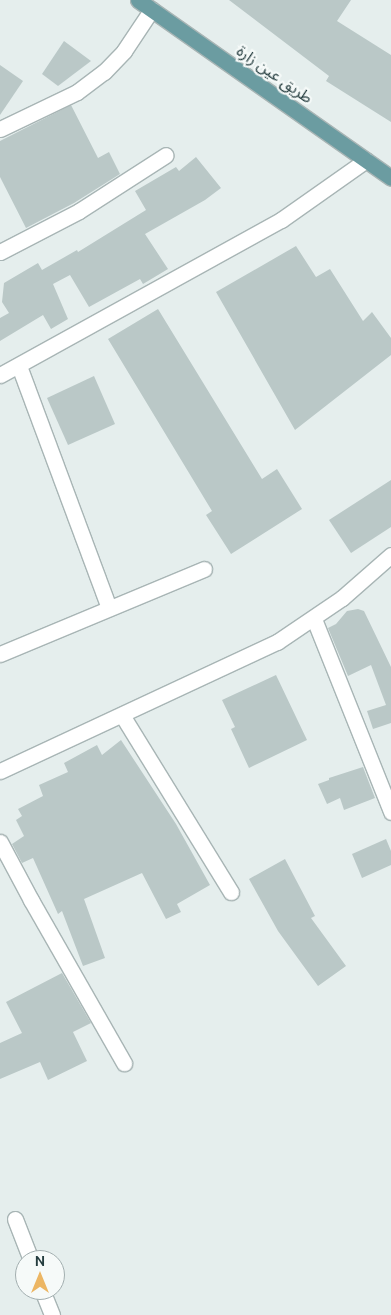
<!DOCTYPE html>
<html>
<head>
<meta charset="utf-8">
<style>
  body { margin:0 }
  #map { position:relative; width:391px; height:1315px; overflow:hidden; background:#e5eeed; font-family:Ubuntu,"Noto Sans Arabic",sans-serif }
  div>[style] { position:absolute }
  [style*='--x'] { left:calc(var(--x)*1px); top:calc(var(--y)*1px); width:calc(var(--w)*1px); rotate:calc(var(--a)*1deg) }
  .building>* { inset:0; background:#bac8c7 }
  .roads { filter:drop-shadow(1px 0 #a8b5b5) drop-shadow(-1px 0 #a8b5b5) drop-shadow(0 1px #a8b5b5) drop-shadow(0 -1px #a8b5b5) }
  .minor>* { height:15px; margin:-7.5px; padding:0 7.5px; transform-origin:7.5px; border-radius:7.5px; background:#fff }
  .primary>* { height:15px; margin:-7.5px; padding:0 7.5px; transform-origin:7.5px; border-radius:7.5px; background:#6b9ca1 }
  span { translate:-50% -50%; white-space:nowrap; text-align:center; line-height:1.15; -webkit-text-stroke:4.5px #f6faf9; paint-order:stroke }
  .street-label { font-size:16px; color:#253d3f }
  .north { position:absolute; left:15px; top:1250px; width:50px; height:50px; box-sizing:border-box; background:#f6faf9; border:1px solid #a2aeaf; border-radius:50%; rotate:0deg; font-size:14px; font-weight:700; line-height:20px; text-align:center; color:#253d3f }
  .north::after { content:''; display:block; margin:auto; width:18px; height:22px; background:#ecb664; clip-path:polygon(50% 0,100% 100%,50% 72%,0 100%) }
</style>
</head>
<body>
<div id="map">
  <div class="building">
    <i style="clip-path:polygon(229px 0,351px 0,337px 21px,391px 55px,391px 122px,326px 81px,329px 76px)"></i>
    <i style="clip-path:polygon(64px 41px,91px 61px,58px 86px,42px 74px)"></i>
    <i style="clip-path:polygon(0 65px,23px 81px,0 115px)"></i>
    <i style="clip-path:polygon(71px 105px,98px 158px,109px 152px,120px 174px,74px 203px,26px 228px,0 177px,0 141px)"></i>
    <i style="clip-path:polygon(196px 157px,221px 188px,205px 200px,145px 234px,168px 269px,143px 284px,140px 279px,89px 307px,70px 275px,53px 284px,68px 319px,51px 329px,43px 315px,0 341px,0 318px,9px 313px,2px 302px,4px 283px,38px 263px,42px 270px,77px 250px,78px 252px,146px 210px,135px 191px,176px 167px,179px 171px)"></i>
    <i style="clip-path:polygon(296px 246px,316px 277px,330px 269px,363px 321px,372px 312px,391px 338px,391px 355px,295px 430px,216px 292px)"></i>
    <i style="clip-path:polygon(158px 309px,262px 479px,277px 469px,302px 509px,231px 554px,206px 515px,212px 511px,108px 339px)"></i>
    <i style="clip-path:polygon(94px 376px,115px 424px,68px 445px,47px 398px)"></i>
    <i style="clip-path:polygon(391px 480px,391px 527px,351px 553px,329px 520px)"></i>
    <i style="clip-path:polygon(358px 609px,364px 611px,391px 667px,391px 723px,373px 729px,367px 711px,386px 705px,371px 665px,348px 676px,328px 628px,336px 624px,347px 611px)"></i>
    <i style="clip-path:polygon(276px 675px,307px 740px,249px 768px,231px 729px,235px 727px,222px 700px)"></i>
    <i style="clip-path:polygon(121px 740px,176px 824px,210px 885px,177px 904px,181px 912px,166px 919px,142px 873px,84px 899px,105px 958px,83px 966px,62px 911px,58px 914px,33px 858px,22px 863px,12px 844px,24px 836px,16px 820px,22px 816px,18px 809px,43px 796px,39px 785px,68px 772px,64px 763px,97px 745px,102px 755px)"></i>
    <i style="clip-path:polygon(363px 767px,375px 798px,344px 810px,340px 798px,327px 804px,318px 784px,329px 780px,329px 778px)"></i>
    <i style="clip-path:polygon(386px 839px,391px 851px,391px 865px,362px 878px,352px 854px)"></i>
    <i style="clip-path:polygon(285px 859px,315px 916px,311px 918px,346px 966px,318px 986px,278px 931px,249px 879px)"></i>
    <i style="clip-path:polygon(62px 973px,91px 1023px,73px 1032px,87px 1061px,48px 1080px,40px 1062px,0 1079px,0 1043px,22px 1033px,6px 1002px)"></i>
  </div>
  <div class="roads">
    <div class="minor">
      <i style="--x:0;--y:129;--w:85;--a:-25.7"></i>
      <i style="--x:77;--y:92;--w:34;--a:-37"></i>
      <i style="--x:104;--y:72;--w:29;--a:-46"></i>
      <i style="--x:124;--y:51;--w:50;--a:-56.3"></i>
      <i style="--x:0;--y:252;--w:89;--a:-27.4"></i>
      <i style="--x:79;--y:211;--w:103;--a:-32.8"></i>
      <i style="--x:19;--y:366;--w:258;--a:69.6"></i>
      <i style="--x:0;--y:375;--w:321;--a:-28.9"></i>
      <i style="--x:281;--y:220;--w:104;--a:-35.2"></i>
      <i style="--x:314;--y:619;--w:208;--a:68.2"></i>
      <i style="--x:0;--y:654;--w:221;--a:-22.6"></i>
      <i style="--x:122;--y:715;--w:208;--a:58.4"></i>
      <i style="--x:0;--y:771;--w:306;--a:-25"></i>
      <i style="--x:277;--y:642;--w:78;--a:-34.1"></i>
      <i style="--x:342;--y:598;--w:65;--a:-41.3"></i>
      <i style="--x:0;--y:842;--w:66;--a:61.9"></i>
      <i style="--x:31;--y:900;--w:188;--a:60.3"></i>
      <i style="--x:15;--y:1219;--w:44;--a:68.7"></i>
      <i style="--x:42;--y:1290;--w:27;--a:68"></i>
    </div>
    <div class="primary">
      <i style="--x:138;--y:0;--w:309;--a:35.1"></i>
    </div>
  </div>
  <div class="street-label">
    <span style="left:275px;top:74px;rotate:35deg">طريق عين زارة</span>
  </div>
  <div class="north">N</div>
</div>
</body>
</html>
